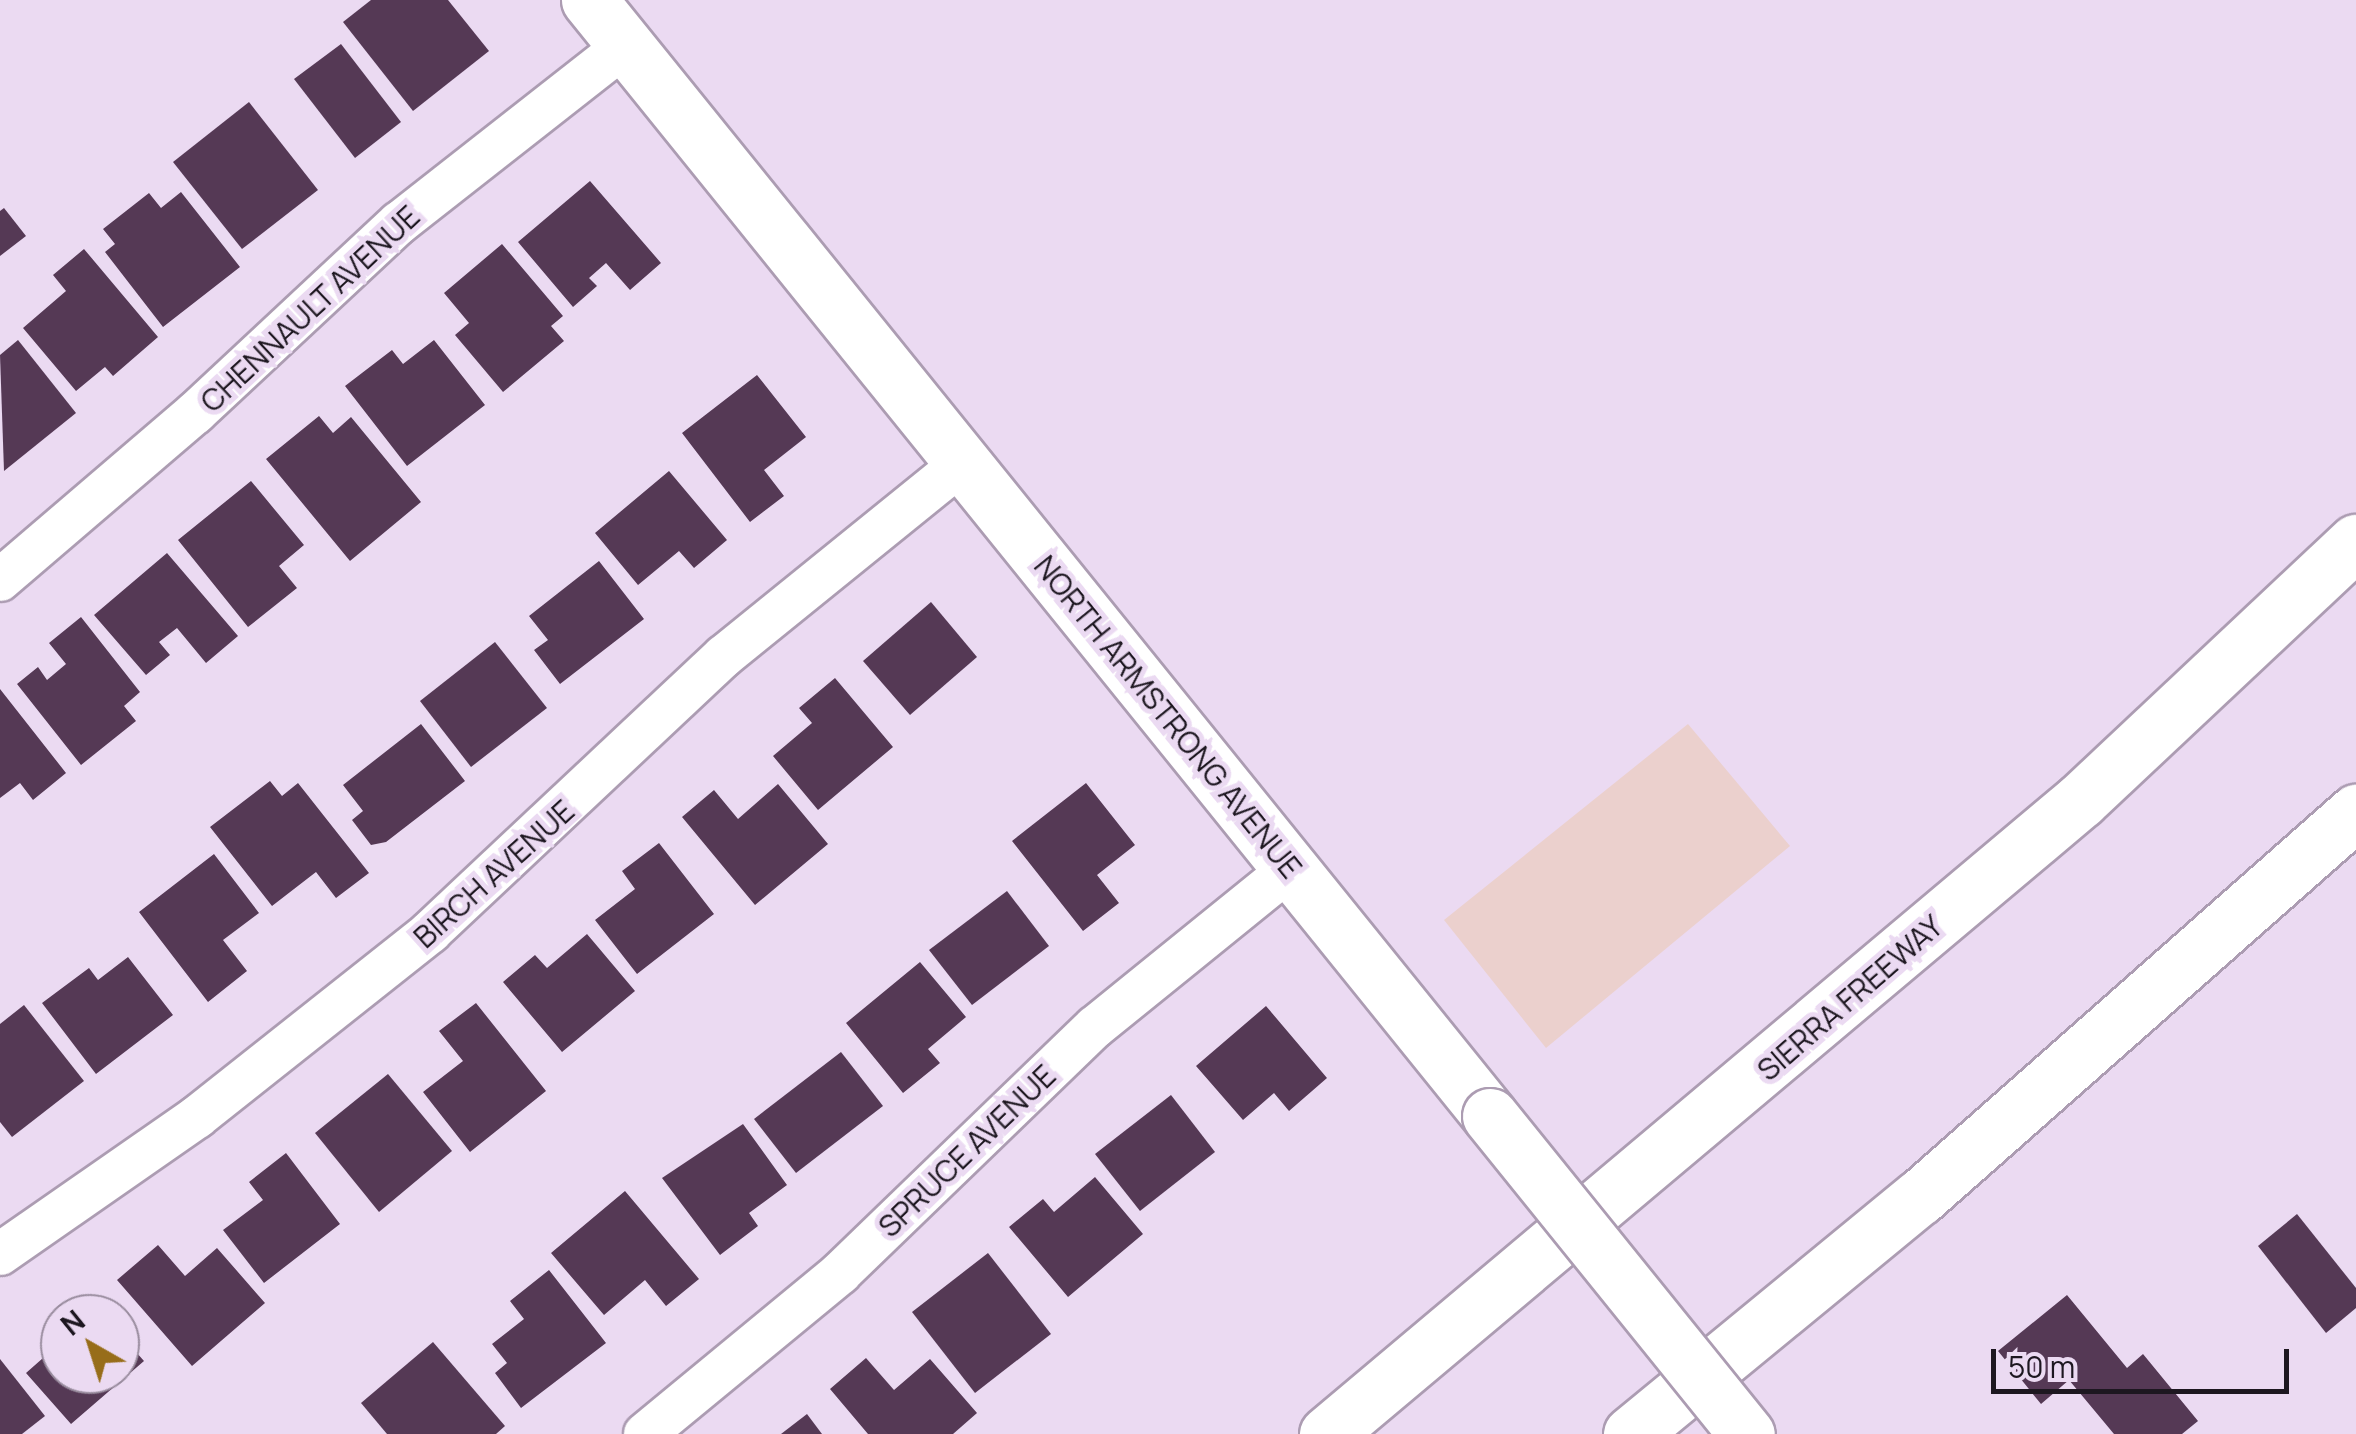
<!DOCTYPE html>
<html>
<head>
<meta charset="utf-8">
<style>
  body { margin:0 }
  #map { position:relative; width:2356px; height:1434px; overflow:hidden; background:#ebdaf2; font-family:Manrope,sans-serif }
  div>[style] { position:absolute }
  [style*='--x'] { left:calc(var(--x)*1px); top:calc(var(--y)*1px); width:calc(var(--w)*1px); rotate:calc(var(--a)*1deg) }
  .industrial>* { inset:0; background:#ebd0cd }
  .building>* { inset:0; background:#553955 }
  .roads { filter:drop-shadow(2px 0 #ac9cb2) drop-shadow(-2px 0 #ac9cb2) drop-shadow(0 2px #ac9cb2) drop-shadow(0 -2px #ac9cb2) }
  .street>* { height:42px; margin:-21px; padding:0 21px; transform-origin:21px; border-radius:21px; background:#fff }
  .secondary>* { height:55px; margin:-27.5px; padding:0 27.5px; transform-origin:27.5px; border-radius:27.5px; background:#fff }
  .highway>* { height:55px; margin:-27.5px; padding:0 27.5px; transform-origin:27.5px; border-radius:27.5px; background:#fff }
  .bridges { filter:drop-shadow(2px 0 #ac9cb2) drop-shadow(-2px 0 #ac9cb2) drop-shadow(0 2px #ac9cb2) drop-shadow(0 -2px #ac9cb2) }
  .secondary-bridge>* { height:55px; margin:-27.5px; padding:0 27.5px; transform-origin:27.5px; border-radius:27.5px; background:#fff }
  span { translate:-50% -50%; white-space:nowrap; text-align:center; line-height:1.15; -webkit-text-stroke:10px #ebdaf2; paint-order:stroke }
  .street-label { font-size:30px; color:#1d1720 }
  .north { position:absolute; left:40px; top:1294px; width:100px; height:100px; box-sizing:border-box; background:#ebdaf2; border:2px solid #998c9e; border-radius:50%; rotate:321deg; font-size:28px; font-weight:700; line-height:40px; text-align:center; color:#1d1720 }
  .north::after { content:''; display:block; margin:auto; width:35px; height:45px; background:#976d1a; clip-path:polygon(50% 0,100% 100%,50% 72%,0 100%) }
  .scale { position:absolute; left:1991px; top:1349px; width:298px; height:45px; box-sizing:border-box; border:5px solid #1d1720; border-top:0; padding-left:12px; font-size:30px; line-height:35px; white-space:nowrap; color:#1d1720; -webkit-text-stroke:8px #ebdaf2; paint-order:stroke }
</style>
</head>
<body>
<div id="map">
  <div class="industrial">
    <i style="clip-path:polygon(1688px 724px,1790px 846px,1546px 1048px,1444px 920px)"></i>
  </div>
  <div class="building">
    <i style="clip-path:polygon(371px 0,448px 0,489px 51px,413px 111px,343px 22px)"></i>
    <i style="clip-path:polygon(341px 44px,401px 122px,355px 158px,294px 79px)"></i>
    <i style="clip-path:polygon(249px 102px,318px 190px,242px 249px,173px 162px)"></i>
    <i style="clip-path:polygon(590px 181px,661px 263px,630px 290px,606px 263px,589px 278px,597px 286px,573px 307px,518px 242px)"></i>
    <i style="clip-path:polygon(181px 192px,240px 267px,163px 327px,105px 252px,115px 244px,103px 229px,149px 193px,161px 208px)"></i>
    <i style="clip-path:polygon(4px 208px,26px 236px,0 256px,0 211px)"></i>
    <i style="clip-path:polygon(502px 244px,563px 316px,551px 326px,564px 341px,503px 392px,455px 335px,469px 323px,444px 293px)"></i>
    <i style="clip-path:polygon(84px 249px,158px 337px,113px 376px,105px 367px,76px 391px,23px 328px,66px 291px,53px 275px)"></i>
    <i style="clip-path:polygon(18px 340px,76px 413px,4px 471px,0 355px)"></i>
    <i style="clip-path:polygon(434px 340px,485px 405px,407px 466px,345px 386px,392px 350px,403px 364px)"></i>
    <i style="clip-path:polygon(757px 375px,806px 437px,764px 470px,784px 496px,750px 522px,682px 433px)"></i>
    <i style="clip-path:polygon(319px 416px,333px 433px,351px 417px,421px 502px,350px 561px,266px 459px)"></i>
    <i style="clip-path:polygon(669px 471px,727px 540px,694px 568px,679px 551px,638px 585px,595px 533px)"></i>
    <i style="clip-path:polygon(251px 481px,304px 545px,279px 566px,297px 588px,248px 627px,178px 540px)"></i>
    <i style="clip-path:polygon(167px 553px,238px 636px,206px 663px,177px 628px,159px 642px,170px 655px,146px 675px,94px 615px)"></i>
    <i style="clip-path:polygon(599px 561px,644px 619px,560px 684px,534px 650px,548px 640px,529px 616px)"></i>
    <i style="clip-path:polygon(931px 602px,977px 657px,910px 715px,863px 661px)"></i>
    <i style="clip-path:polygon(81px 617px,140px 692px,124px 706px,136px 721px,81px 765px,17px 684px,38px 667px,47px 680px,66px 664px,49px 643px)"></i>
    <i style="clip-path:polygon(495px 642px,547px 708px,471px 767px,420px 701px)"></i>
    <i style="clip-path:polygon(835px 678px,893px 747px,818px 810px,773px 756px,812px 723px,799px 708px)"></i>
    <i style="clip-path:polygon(0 689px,66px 773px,33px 800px,20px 783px,0 798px)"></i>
    <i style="clip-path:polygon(421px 724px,465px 781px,386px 842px,371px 845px,352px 820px,363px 811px,343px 785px)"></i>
    <i style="clip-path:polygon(270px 781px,282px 796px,298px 783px,369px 873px,336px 898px,316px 872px,272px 906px,210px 827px)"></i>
    <i style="clip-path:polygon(1086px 783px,1135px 845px,1097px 875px,1119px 903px,1083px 931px,1012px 841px)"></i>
    <i style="clip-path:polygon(778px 784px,828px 844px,755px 905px,682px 817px,714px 790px,738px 819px)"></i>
    <i style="clip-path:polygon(659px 843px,714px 914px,637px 974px,595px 920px,635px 889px,622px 871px)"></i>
    <i style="clip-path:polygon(214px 854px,259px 913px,223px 940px,247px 971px,208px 1002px,139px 912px)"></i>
    <i style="clip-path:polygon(1007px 891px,1049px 946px,972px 1005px,929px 950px)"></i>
    <i style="clip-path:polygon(587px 934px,635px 991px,562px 1052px,503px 982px,535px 955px,547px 968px)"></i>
    <i style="clip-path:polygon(128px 957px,173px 1015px,96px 1074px,42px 1003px,89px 968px,98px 980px)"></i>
    <i style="clip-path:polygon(920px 962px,966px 1017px,928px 1049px,940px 1063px,903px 1093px,846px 1023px)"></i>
    <i style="clip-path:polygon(476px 1003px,546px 1091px,470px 1152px,423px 1092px,463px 1061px,439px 1031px)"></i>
    <i style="clip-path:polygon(24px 1005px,84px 1081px,12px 1137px,0 1122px,0 1024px)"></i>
    <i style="clip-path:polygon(1266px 1006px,1327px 1078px,1289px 1111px,1274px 1093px,1243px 1120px,1196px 1066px)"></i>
    <i style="clip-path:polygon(841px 1052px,883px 1106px,796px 1173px,754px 1119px)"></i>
    <i style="clip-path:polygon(388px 1074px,452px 1151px,379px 1212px,315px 1133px)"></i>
    <i style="clip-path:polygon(1171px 1095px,1215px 1152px,1140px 1211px,1095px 1154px)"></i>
    <i style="clip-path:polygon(743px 1124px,787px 1185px,749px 1213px,758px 1226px,720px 1255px,662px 1178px)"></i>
    <i style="clip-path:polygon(286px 1153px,340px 1224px,264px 1283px,223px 1230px,263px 1200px,249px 1182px)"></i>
    <i style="clip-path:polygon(1095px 1177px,1143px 1234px,1068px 1297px,1009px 1227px,1043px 1199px,1054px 1212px)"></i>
    <i style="clip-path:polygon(625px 1191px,699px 1279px,666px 1306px,645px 1280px,604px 1315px,551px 1253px)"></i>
    <i style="clip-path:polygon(2297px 1214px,2356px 1288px,2356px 1308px,2326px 1333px,2258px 1246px)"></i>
    <i style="clip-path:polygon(158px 1245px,185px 1276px,217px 1248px,265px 1303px,192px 1366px,117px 1280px)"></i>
    <i style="clip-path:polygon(988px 1253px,1051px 1334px,975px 1393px,912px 1312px)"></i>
    <i style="clip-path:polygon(549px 1270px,606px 1343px,521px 1408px,495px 1373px,507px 1363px,492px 1344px,524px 1319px,510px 1301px)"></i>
    <i style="clip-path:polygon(86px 1295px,103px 1314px,65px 1314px)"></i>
    <i style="clip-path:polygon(2067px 1295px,2127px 1368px,2143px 1354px,2198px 1421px,2182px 1434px,2114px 1434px,2069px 1380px,2041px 1404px,1998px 1351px)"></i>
    <i style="clip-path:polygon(120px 1334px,144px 1361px,71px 1424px,26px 1373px,60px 1343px,60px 1374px,120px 1374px)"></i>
    <i style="clip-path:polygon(433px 1342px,505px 1426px,496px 1434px,387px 1434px,361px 1403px)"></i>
    <i style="clip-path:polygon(866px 1358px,894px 1390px,930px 1359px,977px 1413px,953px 1434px,868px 1434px,830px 1389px)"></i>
    <i style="clip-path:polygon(0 1359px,45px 1416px,22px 1434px,0 1434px)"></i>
    <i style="clip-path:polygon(807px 1414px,822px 1434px,781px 1434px)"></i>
  </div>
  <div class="roads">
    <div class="street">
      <i style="--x:0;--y:580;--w:257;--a:-40.6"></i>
      <i style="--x:195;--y:413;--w:279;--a:-43"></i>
      <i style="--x:399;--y:223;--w:288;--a:-38.1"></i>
      <i style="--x:0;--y:1254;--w:240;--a:-34.8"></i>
      <i style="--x:197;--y:1117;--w:298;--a:-38.4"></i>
      <i style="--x:430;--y:932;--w:403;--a:-43.2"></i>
      <i style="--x:724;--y:656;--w:306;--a:-39"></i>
      <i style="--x:645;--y:1434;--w:253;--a:-39.5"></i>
      <i style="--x:840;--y:1273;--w:354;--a:-44"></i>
      <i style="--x:1095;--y:1027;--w:251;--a:-39"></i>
    </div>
    <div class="secondary">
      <i style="--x:589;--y:0;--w:1434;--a:51.08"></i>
    </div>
    <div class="highway">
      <i style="--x:1327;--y:1434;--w:985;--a:-40.06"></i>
      <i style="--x:2081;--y:800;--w:377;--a:-43.2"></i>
      <i style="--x:1631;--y:1434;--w:374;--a:-39.4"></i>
      <i style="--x:1920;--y:1197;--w:582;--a:-41.45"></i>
    </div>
  </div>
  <div class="bridges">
    <div class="secondary-bridge">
      <i style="--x:1490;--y:1116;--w:409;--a:51.1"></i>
    </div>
  </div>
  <div class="street-label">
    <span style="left:310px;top:309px;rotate:-43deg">CHENNAULT AVENUE</span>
    <span style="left:1168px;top:717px;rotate:51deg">NORTH ARMSTRONG AVENUE</span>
    <span style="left:494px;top:874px;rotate:-42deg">BIRCH AVENUE</span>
    <span style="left:1850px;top:998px;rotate:-41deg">SIERRA FREEWAY</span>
    <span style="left:967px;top:1151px;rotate:-44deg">SPRUCE AVENUE</span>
  </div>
  <div class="north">N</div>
  <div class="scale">50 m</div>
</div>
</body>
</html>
